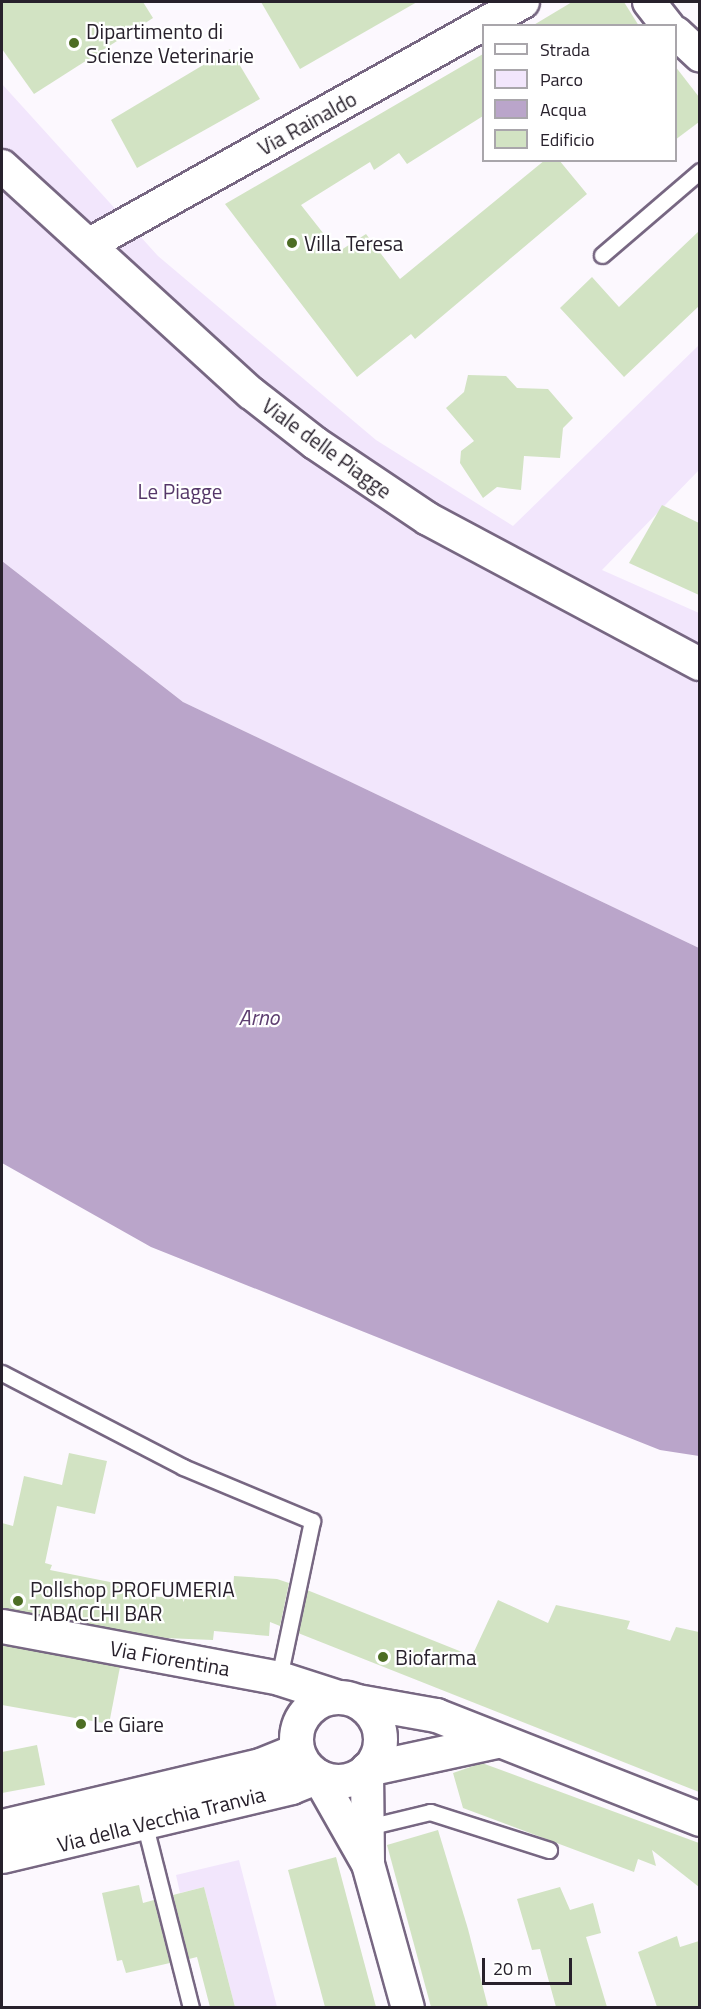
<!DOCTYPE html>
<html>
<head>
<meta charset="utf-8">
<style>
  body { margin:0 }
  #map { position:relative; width:701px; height:2009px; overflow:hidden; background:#fcf8fe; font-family:"Titillium Web",sans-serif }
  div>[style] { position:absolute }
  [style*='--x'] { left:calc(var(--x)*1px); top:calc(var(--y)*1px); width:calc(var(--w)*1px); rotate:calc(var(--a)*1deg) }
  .green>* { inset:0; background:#f2e6fc }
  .water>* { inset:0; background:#baa5ca }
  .building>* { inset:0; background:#d2e3c3 }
  .roads { filter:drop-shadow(2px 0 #776782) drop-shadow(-2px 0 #776782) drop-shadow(0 2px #776782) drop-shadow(0 -2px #776782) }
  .lane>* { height:15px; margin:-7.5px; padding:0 7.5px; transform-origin:7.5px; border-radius:7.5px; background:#fff }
  .street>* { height:32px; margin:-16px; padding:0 16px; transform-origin:16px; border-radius:16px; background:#fff }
  .secondary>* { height:33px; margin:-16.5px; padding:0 16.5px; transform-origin:16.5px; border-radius:16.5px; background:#fff }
  .secondary>.ring { margin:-16.5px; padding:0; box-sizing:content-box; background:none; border:33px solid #fff; border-radius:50% }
  .dots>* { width:16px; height:16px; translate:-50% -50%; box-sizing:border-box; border:3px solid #fff; border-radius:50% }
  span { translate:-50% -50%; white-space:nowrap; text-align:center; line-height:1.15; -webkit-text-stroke:4.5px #fff; paint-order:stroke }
  .poi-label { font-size:21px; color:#28212c }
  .left { translate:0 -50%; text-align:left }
  .street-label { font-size:21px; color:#28212c }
  .park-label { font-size:21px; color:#553769 }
  .water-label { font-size:22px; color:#5e3f71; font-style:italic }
  .frame { position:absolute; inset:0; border:3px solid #28212c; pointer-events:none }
  .legend { position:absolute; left:482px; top:24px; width:195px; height:138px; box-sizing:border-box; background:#fff; border:2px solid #a9a6ab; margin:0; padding:8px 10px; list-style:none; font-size:18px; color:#28212c }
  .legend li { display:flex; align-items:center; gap:12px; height:30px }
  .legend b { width:30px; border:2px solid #a9a6ab }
  .scale { position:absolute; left:482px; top:1958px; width:90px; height:27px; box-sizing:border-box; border:3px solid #28212c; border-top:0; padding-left:8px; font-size:18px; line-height:21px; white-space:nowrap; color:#28212c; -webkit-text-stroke:4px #fff; paint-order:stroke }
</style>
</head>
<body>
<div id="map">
  <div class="green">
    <i style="clip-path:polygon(2px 84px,158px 256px,376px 440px,513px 526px,699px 345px,699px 470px,602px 570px,699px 613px,699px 948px,183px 702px,2px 561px)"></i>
    <i style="clip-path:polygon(239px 1860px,277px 2007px,235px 2007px,204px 1887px,180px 1893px,176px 1875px)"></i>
  </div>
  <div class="water">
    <i style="clip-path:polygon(2px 561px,183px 702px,699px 948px,699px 1456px,660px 1450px,151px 1247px,2px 1163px)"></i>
  </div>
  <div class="building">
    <i style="clip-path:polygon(2px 2px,143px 2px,153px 18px,34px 94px,2px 49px)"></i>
    <i style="clip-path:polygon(261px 2px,417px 2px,300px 69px)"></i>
    <i style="clip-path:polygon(572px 2px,624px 2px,639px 26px,532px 26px)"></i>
    <i style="clip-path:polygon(230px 49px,260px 99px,137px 168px,111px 120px)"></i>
    <i style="clip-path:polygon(483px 54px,483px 116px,407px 164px,399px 153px,374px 170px,370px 162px,301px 205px,338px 252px,366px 234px,400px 279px,545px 160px,559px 160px,587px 194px,415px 339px,411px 334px,357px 377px,225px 204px)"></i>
    <i style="clip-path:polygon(675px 66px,699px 97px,699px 122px,675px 140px)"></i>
    <i style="clip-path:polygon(699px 231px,699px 306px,624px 377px,560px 308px,592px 277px,619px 307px)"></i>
    <i style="clip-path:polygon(468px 375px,506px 376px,517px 388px,548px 389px,573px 418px,563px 428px,560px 458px,524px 456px,521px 490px,497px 487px,483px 498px,460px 463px,461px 451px,474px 441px,446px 408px,464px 392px)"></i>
    <i style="clip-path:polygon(662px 505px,699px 523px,699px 595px,629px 563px)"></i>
    <i style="clip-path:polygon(69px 1453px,107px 1461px,95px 1514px,57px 1506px,45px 1563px,52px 1565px,50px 1570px,135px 1587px,134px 1595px,189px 1599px,190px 1584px,233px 1589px,234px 1576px,277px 1579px,289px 1583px,280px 1626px,270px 1622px,269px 1636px,214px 1631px,213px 1640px,165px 1638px,2px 1608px,2px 1523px,13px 1526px,24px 1476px,62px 1485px)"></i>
    <i style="clip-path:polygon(307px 1590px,472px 1656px,498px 1600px,548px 1623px,556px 1605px,630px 1621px,627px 1629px,670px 1641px,676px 1627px,699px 1632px,699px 1792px,298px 1633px)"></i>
    <i style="clip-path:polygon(2px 1645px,120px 1667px,109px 1724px,2px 1705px)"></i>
    <i style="clip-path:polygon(37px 1745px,45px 1785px,2px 1793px,2px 1752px)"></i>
    <i style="clip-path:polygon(482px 1763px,699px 1843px,699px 1887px,652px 1850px,656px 1866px,638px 1859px,634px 1872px,463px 1808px,453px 1773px)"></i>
    <i style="clip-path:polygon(438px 1830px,468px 1929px,488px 2007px,431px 2007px,387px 1845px)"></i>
    <i style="clip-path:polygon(336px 1857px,376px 2007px,325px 2007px,288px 1870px)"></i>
    <i style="clip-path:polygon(139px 1885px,143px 1903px,154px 1900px,170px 1963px,126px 1973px,122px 1960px,117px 1961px,102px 1893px)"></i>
    <i style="clip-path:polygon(204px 1887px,235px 2007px,210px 2007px,197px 1957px,189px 1959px,173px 1895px)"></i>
    <i style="clip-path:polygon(560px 1887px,570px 1910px,593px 1903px,601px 1933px,586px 1937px,607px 2007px,556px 2007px,540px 1949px,532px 1950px,517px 1899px)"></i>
    <i style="clip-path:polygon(677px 1936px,680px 1947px,699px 1941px,699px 2007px,657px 2007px,638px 1952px)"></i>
  </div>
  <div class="roads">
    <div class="lane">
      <i style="--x:602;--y:255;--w:129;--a:-40.6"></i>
      <i style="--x:2;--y:1373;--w:204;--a:27.4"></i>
      <i style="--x:183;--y:1467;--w:140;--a:22.7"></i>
      <i style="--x:312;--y:1521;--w:160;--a:101.9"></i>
      <i style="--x:144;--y:1822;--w:192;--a:75.8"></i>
      <i style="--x:368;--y:1827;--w:64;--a:-13.6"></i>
      <i style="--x:430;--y:1812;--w:125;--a:17.7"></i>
    </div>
    <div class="street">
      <i style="--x:649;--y:2;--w:31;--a:52"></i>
      <i style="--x:676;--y:33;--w:33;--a:43"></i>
      <i style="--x:2;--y:166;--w:337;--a:42.4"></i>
      <i style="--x:251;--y:393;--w:81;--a:38"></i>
      <i style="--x:315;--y:443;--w:136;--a:33.9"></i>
      <i style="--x:428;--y:519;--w:308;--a:28.1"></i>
      <i style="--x:90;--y:244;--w:496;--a:-29.2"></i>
      <i style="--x:367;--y:1769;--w:94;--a:89.4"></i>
      <i style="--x:318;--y:1776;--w:101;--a:60.4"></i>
      <i style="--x:368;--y:1864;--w:149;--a:74.5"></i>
    </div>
    <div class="secondary">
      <i style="--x:2;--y:1626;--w:282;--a:10.6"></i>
      <i style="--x:279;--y:1678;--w:62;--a:17.9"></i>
      <i class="ring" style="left:296px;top:1697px;width:51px;height:51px"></i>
      <i style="--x:357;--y:1701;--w:80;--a:10"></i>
      <i style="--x:436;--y:1715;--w:284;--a:21.5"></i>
      <i style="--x:367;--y:1769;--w:133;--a:-12.2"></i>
      <i style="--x:2;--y:1826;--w:265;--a:-13.3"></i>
      <i style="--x:260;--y:1765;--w:40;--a:-22"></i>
      <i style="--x:2;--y:1856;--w:297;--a:-13.4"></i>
      <i style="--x:291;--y:1787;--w:29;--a:-22"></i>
    </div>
  </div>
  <div class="dots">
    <i style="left:74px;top:43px;background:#4d6d24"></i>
    <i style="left:292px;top:243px;background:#4d6d24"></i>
    <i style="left:18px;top:1601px;background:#4d6d24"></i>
    <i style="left:383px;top:1657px;background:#4d6d24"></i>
    <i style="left:81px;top:1724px;background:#4d6d24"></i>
  </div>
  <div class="poi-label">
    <span class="left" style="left:86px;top:43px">Dipartimento di<br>Scienze Veterinarie</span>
    <span class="left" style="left:304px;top:243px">Villa Teresa</span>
    <span class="left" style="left:30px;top:1601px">Pollshop PROFUMERIA<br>TABACCHI BAR</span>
    <span class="left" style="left:395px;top:1657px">Biofarma</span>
    <span class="left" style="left:93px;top:1724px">Le Giare</span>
  </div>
  <div class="street-label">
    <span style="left:307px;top:123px;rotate:-29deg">Via Rainaldo</span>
    <span style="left:327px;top:448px;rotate:36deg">Viale delle Piagge</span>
    <span style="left:170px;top:1658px;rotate:10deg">Via Fiorentina</span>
    <span style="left:161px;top:1819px;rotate:-14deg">Via della Vecchia Tranvia</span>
  </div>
  <div class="park-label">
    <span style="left:180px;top:491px">Le Piagge</span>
  </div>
  <div class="water-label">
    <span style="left:259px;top:1018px">Arno</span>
  </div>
  <div class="frame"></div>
  <ul class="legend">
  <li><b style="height:8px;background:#fff"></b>Strada</li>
  <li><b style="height:16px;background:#f2e6fc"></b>Parco</li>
  <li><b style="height:16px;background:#baa5ca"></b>Acqua</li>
  <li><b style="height:16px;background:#d2e3c3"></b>Edificio</li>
  </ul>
  <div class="scale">20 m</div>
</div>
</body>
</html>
